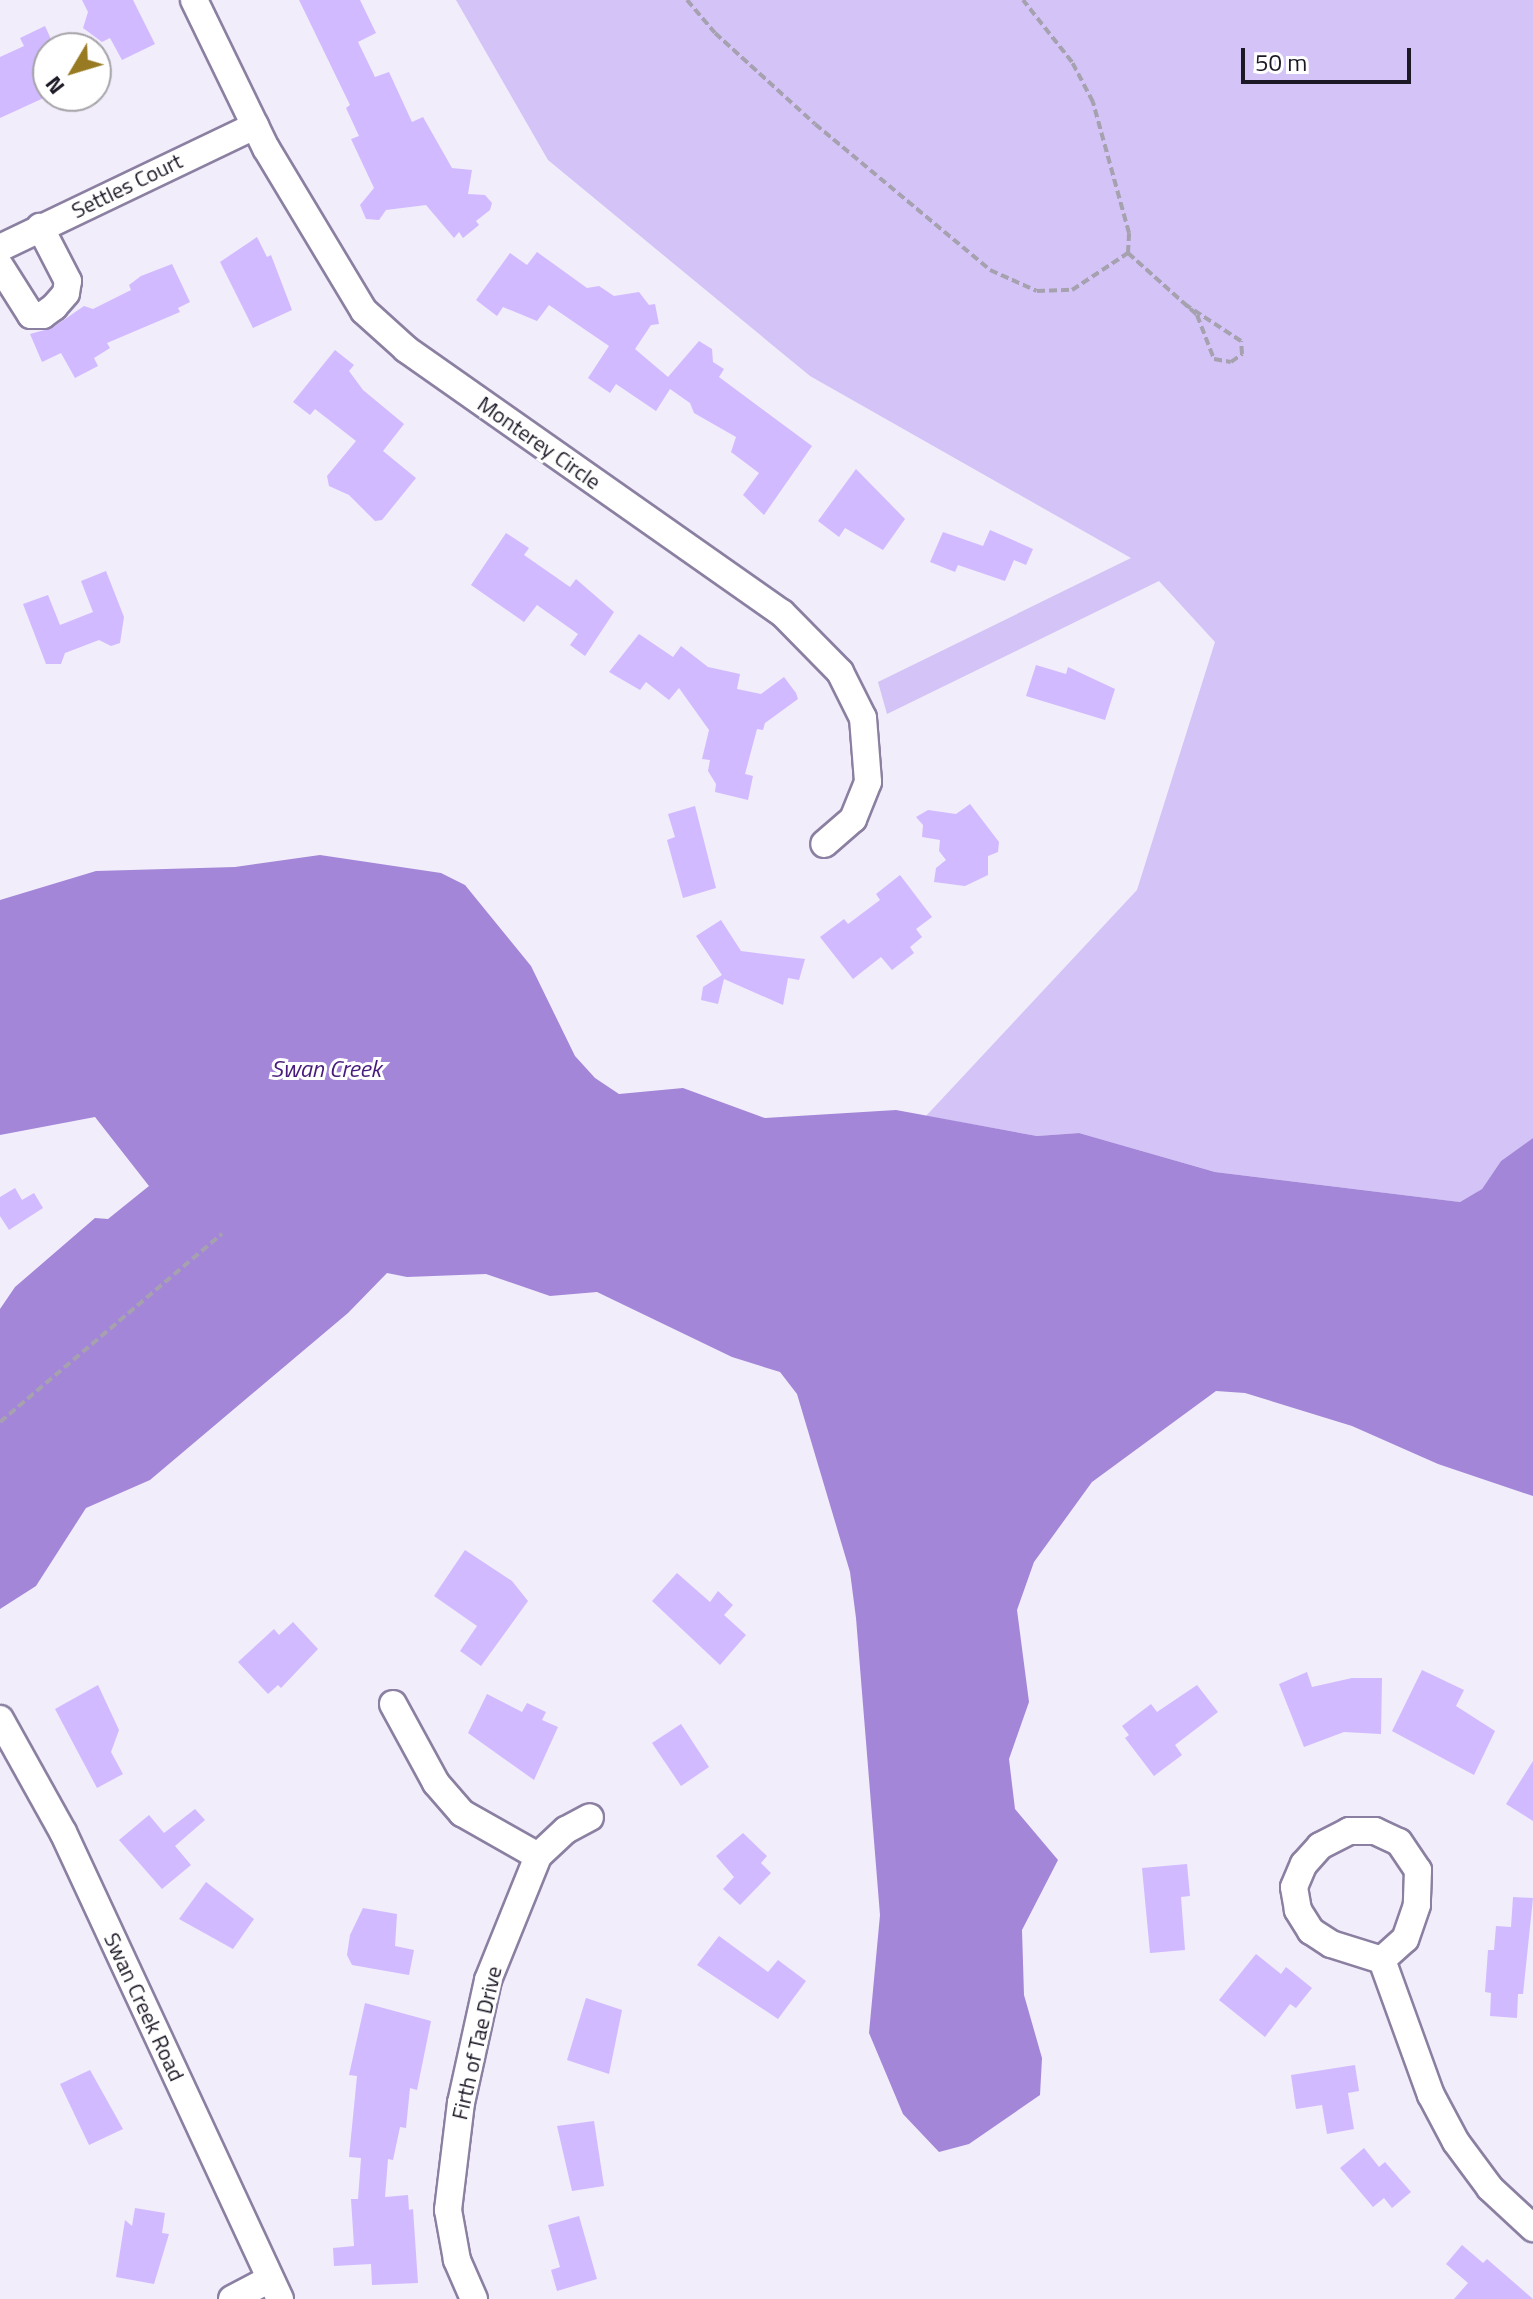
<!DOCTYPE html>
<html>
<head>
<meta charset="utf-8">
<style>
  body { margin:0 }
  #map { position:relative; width:1533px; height:2299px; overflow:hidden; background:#f1edfb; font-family:"Titillium Web",sans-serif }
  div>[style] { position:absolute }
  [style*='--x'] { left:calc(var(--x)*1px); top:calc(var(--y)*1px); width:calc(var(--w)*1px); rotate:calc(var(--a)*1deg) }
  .green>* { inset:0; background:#d3c3f6 }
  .water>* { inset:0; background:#a386d8 }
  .building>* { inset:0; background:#d1baff }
  .path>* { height:4px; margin-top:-2px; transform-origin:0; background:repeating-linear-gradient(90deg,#a6a1af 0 8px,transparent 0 12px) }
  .roads { filter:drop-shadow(2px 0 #8b80a1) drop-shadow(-2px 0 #8b80a1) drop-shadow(0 2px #8b80a1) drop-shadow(0 -2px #8b80a1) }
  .minor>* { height:26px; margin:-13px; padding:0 13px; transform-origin:13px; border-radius:13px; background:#fff }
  span { translate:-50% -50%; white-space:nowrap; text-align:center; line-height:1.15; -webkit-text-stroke:6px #fff; paint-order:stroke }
  .street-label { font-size:22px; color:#1d1825 }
  .water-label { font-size:24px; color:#471b7b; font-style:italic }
  .north { position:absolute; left:32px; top:32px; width:80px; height:80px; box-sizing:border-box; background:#fff; border:2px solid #a5a3a8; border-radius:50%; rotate:232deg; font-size:22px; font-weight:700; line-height:32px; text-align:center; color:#1d1825 }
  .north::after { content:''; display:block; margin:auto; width:28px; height:36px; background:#977a22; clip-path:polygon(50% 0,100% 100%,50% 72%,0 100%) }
  .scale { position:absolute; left:1241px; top:48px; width:170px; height:36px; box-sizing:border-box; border:4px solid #1d1825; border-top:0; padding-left:10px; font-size:24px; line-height:28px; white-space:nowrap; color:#1d1825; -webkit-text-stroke:6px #fff; paint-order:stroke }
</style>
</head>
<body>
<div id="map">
  <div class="green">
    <i style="clip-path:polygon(456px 0,1533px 0,1533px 1138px,1501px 1161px,1482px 1189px,1460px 1202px,1215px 1172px,1079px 1133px,1037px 1136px,926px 1116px,1137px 890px,1215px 642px,1159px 581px,887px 714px,878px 682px,1131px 558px,810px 376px,548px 160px)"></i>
  </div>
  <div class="water">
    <i style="clip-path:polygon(320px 855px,441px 873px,465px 885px,531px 966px,575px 1056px,595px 1078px,619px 1094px,683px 1088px,765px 1118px,896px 1110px,1037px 1136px,1079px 1133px,1215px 1172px,1460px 1202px,1482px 1189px,1501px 1161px,1533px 1138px,1533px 1496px,1438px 1464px,1352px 1426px,1245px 1393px,1216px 1391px,1092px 1482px,1034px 1562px,1017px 1610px,1029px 1702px,1009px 1759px,1015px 1809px,1058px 1860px,1022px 1930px,1024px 1995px,1042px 2058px,1040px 2095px,969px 2144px,939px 2152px,903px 2114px,869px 2033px,880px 1915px,856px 1618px,850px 1572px,797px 1394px,780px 1372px,732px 1357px,597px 1292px,550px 1296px,486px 1274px,407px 1277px,387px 1273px,348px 1313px,150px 1480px,86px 1508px,36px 1586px,0 1609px,0 1309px,15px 1287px,95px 1218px,108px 1219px,149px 1186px,95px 1117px,0 1135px,0 900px,96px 871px,235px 867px)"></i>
  </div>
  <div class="building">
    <i style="clip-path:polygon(82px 0,133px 0,155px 44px,122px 60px,110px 38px,102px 42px,83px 28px,88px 12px)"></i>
    <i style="clip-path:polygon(299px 0,360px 0,376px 33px,358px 42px,375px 77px,389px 72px,412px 122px,423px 117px,452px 168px,472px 170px,468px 194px,485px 195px,492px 203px,490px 210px,476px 221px,479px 225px,463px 238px,459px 232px,454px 238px,426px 205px,386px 210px,379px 220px,366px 219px,360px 205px,374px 188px,351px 139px,359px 136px,346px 108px,350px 105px)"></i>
    <i style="clip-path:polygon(45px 26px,55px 48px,48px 48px,48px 96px,0 118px,0 57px,24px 46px,20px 38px)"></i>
    <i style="clip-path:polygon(257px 237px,267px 257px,271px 255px,292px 310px,253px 328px,220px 262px)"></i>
    <i style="clip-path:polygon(537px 252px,587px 288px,599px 286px,614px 296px,639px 292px,649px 305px,655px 304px,659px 324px,651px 325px,635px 349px,668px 377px,699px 341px,712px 349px,713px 362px,724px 369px,719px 377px,812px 446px,764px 515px,743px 495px,759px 473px,731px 452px,736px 437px,694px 413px,690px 403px,670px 389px,656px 411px,616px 384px,610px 393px,588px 378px,609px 346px,549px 305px,537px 321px,503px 307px,497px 316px,476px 300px,510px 253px,527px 265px)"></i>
    <i style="clip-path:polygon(172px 264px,190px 302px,178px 308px,180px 312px,107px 343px,110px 348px,94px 358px,98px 366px,75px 378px,61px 353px,42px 362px,30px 334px,52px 328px,84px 306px,93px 309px,131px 290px,129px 285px,141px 276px)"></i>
    <i style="clip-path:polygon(335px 350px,354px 365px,349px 371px,363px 390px,404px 424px,383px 451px,416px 478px,382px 520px,375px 521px,349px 495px,329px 486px,327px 476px,356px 441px,315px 409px,310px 415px,293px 402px)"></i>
    <i style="clip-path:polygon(856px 469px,905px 519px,883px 550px,845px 528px,839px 537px,818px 521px)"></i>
    <i style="clip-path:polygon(990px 530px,1033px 549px,1026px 565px,1014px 560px,1005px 581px,958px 565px,955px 572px,930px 562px,943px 532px,983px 546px)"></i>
    <i style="clip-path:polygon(506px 533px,529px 548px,524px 555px,570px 587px,576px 579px,614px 612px,585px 656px,570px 645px,578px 634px,537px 605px,524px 622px,471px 585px)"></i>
    <i style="clip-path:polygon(106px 571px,124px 617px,120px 643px,111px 646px,99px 640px,65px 653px,61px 664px,46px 664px,23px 604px,48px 595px,60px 625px,93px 612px,81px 581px)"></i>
    <i style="clip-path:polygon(639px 634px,673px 657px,681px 646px,708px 667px,740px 674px,737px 689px,761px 694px,784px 677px,796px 693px,798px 699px,765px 723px,763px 730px,757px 729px,745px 774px,753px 776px,748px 800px,715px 792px,716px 784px,708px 771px,710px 760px,702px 759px,709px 730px,679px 688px,669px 700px,646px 682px,640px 690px,609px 672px)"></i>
    <i style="clip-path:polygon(1036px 665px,1066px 674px,1068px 667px,1115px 689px,1105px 720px,1026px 696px)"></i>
    <i style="clip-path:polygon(970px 804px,999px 842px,998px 852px,988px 856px,988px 875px,965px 886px,934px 882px,936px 868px,946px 860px,939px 851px,940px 840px,922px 837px,923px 825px,916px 817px,928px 810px,956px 814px)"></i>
    <i style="clip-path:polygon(695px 806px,716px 888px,683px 898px,667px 840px,675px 837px,668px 814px)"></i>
    <i style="clip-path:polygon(900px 875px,932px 917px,916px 929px,922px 937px,910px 947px,914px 953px,892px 970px,881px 957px,853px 979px,820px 937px,844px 919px,848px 924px,880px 900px,876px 894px)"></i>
    <i style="clip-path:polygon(721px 920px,741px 951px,805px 959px,799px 980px,788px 978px,783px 1005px,724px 979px,718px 1004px,701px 1000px,703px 987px,722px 975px,696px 936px)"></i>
    <i style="clip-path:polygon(15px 1188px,22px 1200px,34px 1193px,43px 1208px,9px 1230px,0 1216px,0 1197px)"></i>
    <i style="clip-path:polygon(465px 1550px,512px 1581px,528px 1601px,481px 1666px,460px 1651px,477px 1626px,434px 1596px)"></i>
    <i style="clip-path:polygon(677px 1573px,710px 1602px,718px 1591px,733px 1605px,724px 1615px,746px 1635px,720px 1665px,652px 1601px)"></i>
    <i style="clip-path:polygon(293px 1622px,318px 1649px,281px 1688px,278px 1685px,268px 1694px,238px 1662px,274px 1629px,279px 1635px)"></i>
    <i style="clip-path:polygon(1422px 1670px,1464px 1690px,1456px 1706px,1495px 1731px,1474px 1775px,1392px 1731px)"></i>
    <i style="clip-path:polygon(1307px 1672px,1312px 1687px,1352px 1678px,1382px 1678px,1381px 1734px,1344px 1732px,1304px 1747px,1279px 1684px)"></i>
    <i style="clip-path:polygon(98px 1685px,119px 1730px,111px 1752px,123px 1774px,97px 1788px,55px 1709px)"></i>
    <i style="clip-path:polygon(1197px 1685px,1218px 1712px,1175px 1745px,1182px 1755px,1154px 1776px,1125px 1738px,1129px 1735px,1122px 1726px,1151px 1704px,1157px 1712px)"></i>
    <i style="clip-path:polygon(487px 1694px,522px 1712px,527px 1703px,546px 1712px,542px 1720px,558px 1727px,534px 1780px,468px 1733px)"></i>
    <i style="clip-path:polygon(681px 1724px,709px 1767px,681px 1786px,652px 1743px)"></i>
    <i style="clip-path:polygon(1533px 1761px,1533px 1821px,1506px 1804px)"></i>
    <i style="clip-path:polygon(195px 1809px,205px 1820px,175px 1846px,191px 1865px,162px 1889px,119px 1840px,149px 1815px,164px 1833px)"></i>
    <i style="clip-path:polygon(743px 1833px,767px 1856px,761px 1863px,771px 1873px,740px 1905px,723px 1889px,734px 1877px,716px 1856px)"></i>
    <i style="clip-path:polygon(1187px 1864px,1190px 1896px,1181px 1897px,1185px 1950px,1150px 1953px,1142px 1868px)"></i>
    <i style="clip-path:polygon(206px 1882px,254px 1919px,233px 1949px,179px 1919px)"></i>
    <i style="clip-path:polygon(1513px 1897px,1533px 1898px,1523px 1994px,1518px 1994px,1517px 2018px,1490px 2016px,1491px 1993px,1485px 1992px,1488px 1950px,1494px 1950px,1496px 1926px,1511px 1927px)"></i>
    <i style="clip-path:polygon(363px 1908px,397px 1914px,395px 1946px,414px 1950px,409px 1975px,352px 1965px,347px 1955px,350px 1935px)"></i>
    <i style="clip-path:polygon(719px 1936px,768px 1972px,778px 1960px,806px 1981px,778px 2019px,697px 1965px)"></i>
    <i style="clip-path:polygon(1256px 1954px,1281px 1974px,1286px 1967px,1312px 1988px,1296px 2008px,1290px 2004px,1265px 2037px,1219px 2000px)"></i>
    <i style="clip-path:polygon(586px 1998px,622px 2010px,609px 2074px,567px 2060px)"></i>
    <i style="clip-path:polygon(365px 2003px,431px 2021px,417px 2090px,410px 2088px,406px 2128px,400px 2127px,393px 2160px,388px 2159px,385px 2197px,408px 2195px,409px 2210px,413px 2209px,418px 2283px,372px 2285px,371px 2264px,334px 2266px,333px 2248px,354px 2246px,351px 2199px,358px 2199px,361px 2158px,349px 2157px,357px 2076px,349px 2075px)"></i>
    <i style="clip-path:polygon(1355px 2065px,1359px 2091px,1348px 2093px,1354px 2129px,1327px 2134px,1322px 2105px,1296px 2109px,1291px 2075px)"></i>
    <i style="clip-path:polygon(90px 2070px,123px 2129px,89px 2145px,60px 2084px)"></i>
    <i style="clip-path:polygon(594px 2121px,604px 2186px,572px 2191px,557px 2126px)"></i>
    <i style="clip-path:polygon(1364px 2148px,1379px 2167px,1385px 2162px,1411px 2192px,1392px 2208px,1384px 2198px,1373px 2207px,1340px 2168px)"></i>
    <i style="clip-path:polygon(135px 2208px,165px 2213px,162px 2233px,169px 2234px,154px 2284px,116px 2277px,125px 2220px,132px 2226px)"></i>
    <i style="clip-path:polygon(579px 2216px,597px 2279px,557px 2291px,551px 2270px,560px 2267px,548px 2225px)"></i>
    <i style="clip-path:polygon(1462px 2245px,1483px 2263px,1487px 2259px,1533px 2299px,1454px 2299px,1468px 2283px,1446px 2264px)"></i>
  </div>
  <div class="path">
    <i style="--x:687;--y:0;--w:43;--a:49.7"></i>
    <i style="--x:715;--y:33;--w:135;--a:42.3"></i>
    <i style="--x:815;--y:124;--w:228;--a:39.8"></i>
    <i style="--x:990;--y:270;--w:51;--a:24.1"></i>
    <i style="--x:1037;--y:291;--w:35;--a:-2"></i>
    <i style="--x:1072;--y:290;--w:67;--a:-33.5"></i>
    <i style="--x:1128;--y:253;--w:20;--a:-87"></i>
    <i style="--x:1129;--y:233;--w:136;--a:-105.4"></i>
    <i style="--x:1093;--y:102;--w:45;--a:-117.7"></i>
    <i style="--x:1072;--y:62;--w:79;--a:-128.3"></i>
    <i style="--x:1128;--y:253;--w:93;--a:41.9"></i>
    <i style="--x:1197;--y:315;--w:47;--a:68.9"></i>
    <i style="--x:1214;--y:359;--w:17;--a:10"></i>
    <i style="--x:1231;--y:362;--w:14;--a:-36"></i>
    <i style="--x:1242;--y:354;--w:13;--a:-94"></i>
    <i style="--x:1241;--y:341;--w:66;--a:-146.8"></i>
    <i style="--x:0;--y:1422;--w:291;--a:-40.3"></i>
  </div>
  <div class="roads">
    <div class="minor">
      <i style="--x:194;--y:0;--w:165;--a:64.1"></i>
      <i style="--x:266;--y:148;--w:190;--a:59"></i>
      <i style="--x:364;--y:311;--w:57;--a:42.1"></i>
      <i style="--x:406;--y:349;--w:459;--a:35.1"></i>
      <i style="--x:782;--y:613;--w:83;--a:45.5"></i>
      <i style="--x:840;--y:672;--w:51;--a:63.4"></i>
      <i style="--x:863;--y:718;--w:64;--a:85.5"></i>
      <i style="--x:868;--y:782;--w:40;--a:112"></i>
      <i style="--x:853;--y:819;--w:38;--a:139"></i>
      <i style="--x:0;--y:248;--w:283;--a:-25.6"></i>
      <i style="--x:0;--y:266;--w:58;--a:57.7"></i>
      <i style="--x:31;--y:315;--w:12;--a:0"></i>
      <i style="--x:43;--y:315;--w:14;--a:-36"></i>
      <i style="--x:54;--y:307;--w:18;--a:-49"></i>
      <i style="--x:66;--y:293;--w:12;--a:-81"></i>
      <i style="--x:68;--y:281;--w:61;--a:-117.4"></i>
      <i style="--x:393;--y:1704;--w:90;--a:61.4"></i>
      <i style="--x:436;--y:1783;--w:40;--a:49"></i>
      <i style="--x:462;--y:1813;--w:87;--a:29.5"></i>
      <i style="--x:0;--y:1719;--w:129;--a:60.9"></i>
      <i style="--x:63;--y:1832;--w:515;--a:65.08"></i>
      <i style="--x:1349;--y:1831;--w:26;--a:0"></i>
      <i style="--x:1375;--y:1831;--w:26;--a:25"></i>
      <i style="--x:1399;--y:1842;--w:34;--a:56"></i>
      <i style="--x:1418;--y:1870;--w:35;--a:92"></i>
      <i style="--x:1417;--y:1905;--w:36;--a:109"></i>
      <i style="--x:1405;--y:1939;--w:31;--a:138"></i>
      <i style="--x:1382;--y:1960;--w:53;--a:-162.6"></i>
      <i style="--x:1331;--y:1944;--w:24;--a:-147"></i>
      <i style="--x:1311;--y:1931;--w:25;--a:-122"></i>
      <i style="--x:1298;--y:1910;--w:23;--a:-100"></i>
      <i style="--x:1294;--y:1887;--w:25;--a:-67"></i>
      <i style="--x:1304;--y:1864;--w:24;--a:-48"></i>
      <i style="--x:1320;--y:1846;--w:33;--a:-27"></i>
      <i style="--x:1382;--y:1960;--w:144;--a:70.1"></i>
      <i style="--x:1431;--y:2095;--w:53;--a:62"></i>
      <i style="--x:1456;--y:2142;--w:57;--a:53.5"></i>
      <i style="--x:1490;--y:2188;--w:59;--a:42.9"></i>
      <i style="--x:232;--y:2299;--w:43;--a:-27.8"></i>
      <i style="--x:474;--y:2299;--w:43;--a:-113.6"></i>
      <i style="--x:457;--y:2260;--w:51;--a:-100.2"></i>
      <i style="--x:448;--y:2210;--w:108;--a:-83.1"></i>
      <i style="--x:461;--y:2103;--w:126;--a:-77.6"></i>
      <i style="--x:488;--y:1980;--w:134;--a:-68"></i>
      <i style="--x:538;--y:1856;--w:38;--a:-43"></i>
      <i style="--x:566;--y:1830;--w:27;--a:-28"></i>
    </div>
  </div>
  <div class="street-label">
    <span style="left:127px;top:186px;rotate:-26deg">Settles Court</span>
    <span style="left:539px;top:443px;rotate:35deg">Monterey Circle</span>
    <span style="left:144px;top:2007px;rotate:65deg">Swan Creek Road</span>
    <span style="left:477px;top:2043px;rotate:-77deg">Firth of Tae Drive</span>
  </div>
  <div class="water-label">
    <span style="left:326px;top:1069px">Swan Creek</span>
  </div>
  <div class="north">N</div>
  <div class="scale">50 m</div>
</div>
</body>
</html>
